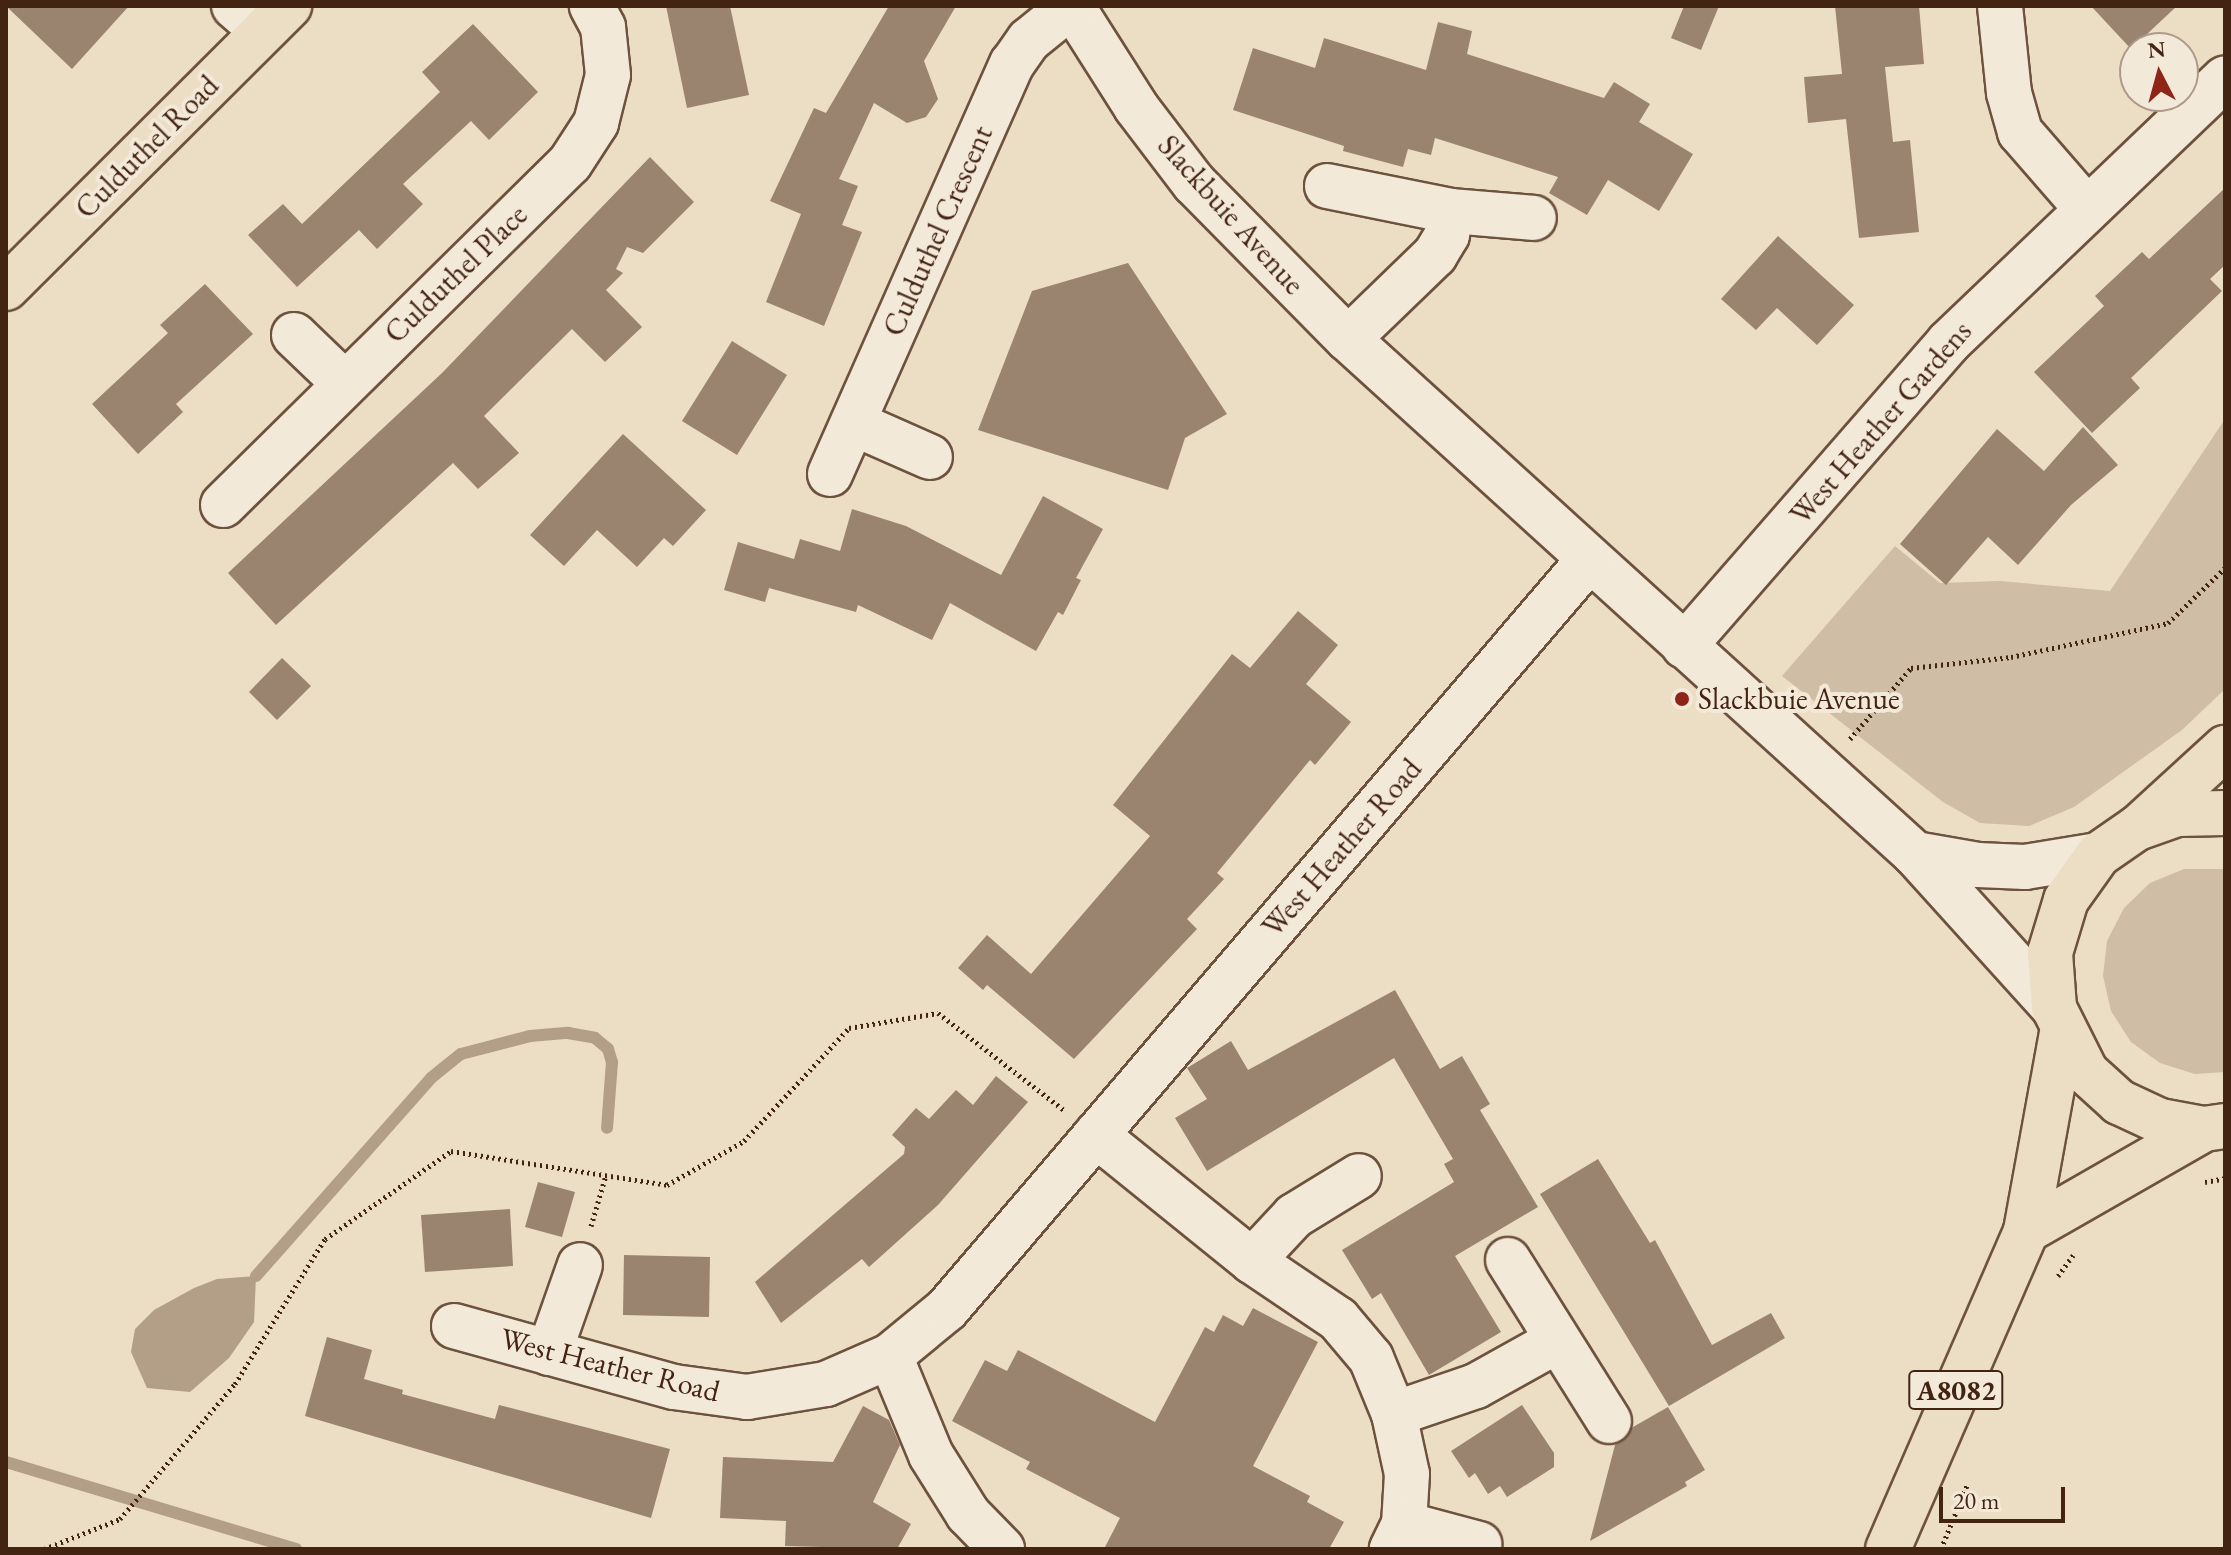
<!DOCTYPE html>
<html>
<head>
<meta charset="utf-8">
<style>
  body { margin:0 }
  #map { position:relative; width:2231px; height:1555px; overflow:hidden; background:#ecddc5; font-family:"EB Garamond",serif }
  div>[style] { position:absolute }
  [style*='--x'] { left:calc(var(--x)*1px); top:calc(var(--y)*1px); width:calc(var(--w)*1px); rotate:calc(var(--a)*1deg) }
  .green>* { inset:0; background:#cfbda6 }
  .water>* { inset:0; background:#b39e88 }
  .stream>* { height:12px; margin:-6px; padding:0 6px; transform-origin:6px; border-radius:6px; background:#b39e88 }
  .building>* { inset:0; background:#9b846f }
  .path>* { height:5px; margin-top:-2.5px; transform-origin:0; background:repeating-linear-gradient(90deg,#432311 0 2px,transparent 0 6px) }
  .roads { filter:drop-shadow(2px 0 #6d523e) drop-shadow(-2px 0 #6d523e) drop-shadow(0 2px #6d523e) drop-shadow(0 -2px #6d523e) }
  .minor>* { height:44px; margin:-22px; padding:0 22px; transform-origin:22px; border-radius:22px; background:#f3e9d9 }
  .major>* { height:44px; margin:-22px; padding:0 22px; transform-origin:22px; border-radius:22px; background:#ecddc5 }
  .dots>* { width:22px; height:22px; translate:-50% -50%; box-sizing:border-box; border:4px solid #f3e9d9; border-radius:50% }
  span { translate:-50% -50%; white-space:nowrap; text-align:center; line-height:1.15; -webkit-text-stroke:8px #f3e9d9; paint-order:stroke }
  .shield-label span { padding:2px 6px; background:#f3e9d9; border:2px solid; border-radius:6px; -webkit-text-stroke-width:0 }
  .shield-label { font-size:28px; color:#432311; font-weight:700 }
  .street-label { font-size:30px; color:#432311 }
  .poi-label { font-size:30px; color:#432311 }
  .left { translate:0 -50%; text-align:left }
  .frame { position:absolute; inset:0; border:8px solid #432311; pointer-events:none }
  .north { position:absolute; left:2119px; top:32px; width:80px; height:80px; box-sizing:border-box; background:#f3e9d9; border:2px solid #ad9a89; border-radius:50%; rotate:354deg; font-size:22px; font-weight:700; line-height:32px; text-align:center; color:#432311 }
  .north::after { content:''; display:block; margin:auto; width:28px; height:36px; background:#8f2418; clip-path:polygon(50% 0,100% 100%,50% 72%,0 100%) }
  .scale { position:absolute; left:1939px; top:1487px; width:126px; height:36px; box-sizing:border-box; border:4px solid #432311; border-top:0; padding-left:10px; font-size:24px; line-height:28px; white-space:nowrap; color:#432311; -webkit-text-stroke:6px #f3e9d9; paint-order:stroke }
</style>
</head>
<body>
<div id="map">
  <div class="green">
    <i style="clip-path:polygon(2225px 419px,2225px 689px,2182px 730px,2074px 807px,2029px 826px,1980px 823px,1943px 802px,1782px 676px,1895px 546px,1940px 583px,2000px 581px,2110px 591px)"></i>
    <i style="clip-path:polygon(2184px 869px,2225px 869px,2225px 1072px,2195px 1074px,2160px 1063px,2131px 1042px,2111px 1011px,2103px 976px,2107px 941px,2124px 908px,2150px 883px)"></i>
  </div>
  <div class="water">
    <i style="clip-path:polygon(256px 1276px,254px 1322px,229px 1358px,190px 1392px,147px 1388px,131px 1352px,135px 1329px,154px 1310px,194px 1288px,217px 1279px)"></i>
  </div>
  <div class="stream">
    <i style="--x:256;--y:1276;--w:264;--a:-48.5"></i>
    <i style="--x:431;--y:1078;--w:38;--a:-39"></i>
    <i style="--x:461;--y:1054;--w:71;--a:-14.6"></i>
    <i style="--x:530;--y:1036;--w:38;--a:-5"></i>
    <i style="--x:568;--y:1033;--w:27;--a:10"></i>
    <i style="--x:595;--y:1038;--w:17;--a:40"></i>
    <i style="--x:608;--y:1049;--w:14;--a:73"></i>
    <i style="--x:612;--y:1062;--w:66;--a:94.3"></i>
    <i style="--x:6;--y:1462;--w:303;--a:16.7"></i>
  </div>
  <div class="building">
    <i style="clip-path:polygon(6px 6px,129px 6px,72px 69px)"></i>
    <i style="clip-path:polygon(666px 6px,730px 6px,749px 95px,687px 108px)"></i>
    <i style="clip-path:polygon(889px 6px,956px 6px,924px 61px,938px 99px,926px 117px,907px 123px,874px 103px,839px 179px,858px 186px,842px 225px,862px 232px,824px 326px,766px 302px,801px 214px,770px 201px,814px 108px,826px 113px)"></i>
    <i style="clip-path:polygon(1684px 6px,1719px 6px,1701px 50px,1671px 38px)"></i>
    <i style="clip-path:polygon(1835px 6px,1919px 6px,1924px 64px,1885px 67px,1893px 142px,1910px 140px,1919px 232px,1859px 238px,1846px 119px,1808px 123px,1804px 77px,1842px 74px)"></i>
    <i style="clip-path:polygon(2091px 6px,2177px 6px,2131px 49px)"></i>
    <i style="clip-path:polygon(1438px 22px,1472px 31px,1467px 54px,1604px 98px,1614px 82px,1650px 104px,1639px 122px,1693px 154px,1659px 211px,1608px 180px,1587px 215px,1549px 193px,1558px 177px,1435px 138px,1431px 155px,1408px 149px,1403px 167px,1343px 151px,1344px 146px,1233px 110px,1253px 48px,1315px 68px,1324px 38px,1426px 70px)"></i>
    <i style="clip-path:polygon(473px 24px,538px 92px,489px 140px,471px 121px,403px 184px,423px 204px,377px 249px,359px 230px,297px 287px,248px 235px,283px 204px,302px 224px,440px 92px,422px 72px)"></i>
    <i style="clip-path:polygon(650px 157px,694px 202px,643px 253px,627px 247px,616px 269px,623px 273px,606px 290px,642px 327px,605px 362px,572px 329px,484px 416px,519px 453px,478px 489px,453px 463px,276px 625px,228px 573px,442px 373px)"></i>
    <i style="clip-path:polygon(2225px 188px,2225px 265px,2210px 279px,2222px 291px,2131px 378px,2140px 388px,2092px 433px,2034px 372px,2104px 306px,2095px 296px,2142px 252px,2149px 259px)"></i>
    <i style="clip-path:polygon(1778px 236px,1854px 305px,1817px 345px,1777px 308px,1756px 330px,1721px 299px)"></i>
    <i style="clip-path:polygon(1128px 263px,1227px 414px,1185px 438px,1168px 490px,978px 430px,1032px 291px)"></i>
    <i style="clip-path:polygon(205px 284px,253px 334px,176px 404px,183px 412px,138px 454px,92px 404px,168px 333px,160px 325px)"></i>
    <i style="clip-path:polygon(732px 341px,787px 375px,737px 455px,682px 421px)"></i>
    <i style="clip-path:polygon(2083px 427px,2118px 465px,2071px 505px,2018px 565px,1988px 537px,1946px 585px,1900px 544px,1997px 429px,2044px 471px)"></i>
    <i style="clip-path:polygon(623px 434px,706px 510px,673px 546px,664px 538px,637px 567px,597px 530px,564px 566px,530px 535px)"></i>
    <i style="clip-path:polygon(1043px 496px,1103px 529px,1076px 578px,1081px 580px,1063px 615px,1058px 612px,1036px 651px,950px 603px,932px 640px,858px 605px,856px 612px,769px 588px,765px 602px,724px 590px,738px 542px,794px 559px,800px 539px,840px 551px,852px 509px,906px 526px,1001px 575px)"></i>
    <i style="clip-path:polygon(1298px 611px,1338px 645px,1306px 684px,1351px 722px,1315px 765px,1310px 760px,1217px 873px,1224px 879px,1187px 919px,1197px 929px,1074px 1059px,987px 985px,983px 990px,958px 968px,987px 935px,1031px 974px,1150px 836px,1113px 805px,1232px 654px,1250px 668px)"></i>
    <i style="clip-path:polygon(282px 658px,311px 686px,277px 720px,249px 692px)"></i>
    <i style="clip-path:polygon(1395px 990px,1440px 1069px,1462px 1056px,1490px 1104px,1480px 1110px,1538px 1207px,1455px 1256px,1501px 1332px,1429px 1375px,1381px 1293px,1372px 1299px,1342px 1250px,1454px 1182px,1444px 1164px,1453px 1159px,1394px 1058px,1207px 1171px,1175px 1118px,1207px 1099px,1187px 1068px,1231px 1041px,1248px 1070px)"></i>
    <i style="clip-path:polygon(996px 1076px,1028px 1102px,938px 1205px,869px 1267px,862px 1259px,781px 1323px,755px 1282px,904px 1154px,905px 1147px,892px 1135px,916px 1108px,929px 1119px,956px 1090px,973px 1105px)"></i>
    <i style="clip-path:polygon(1598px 1159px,1650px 1243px,1655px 1240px,1712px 1345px,1771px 1313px,1785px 1338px,1669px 1406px,1540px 1194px)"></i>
    <i style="clip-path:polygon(538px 1182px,575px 1192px,562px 1237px,525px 1227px)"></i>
    <i style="clip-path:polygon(510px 1209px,513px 1266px,425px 1272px,421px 1215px)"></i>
    <i style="clip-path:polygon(624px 1255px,710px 1257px,709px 1317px,623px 1315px)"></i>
    <i style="clip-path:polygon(1253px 1308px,1318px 1342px,1253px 1466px,1310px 1496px,1307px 1502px,1344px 1522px,1329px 1549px,1104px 1549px,1120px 1518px,1026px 1469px,1030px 1462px,952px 1421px,985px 1360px,1007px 1371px,1018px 1350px,1155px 1422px,1205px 1327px,1214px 1332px,1223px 1315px,1243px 1326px)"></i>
    <i style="clip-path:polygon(327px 1337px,372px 1350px,364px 1379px,403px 1390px,402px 1394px,495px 1419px,499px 1405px,670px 1449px,651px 1518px,305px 1416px)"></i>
    <i style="clip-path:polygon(1522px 1405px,1554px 1453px,1554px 1467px,1507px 1497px,1500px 1486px,1488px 1494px,1475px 1473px,1469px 1478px,1451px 1451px)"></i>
    <i style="clip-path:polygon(863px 1406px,889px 1420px,900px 1445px,873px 1502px,911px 1524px,897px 1549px,785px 1546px,786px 1521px,720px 1518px,723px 1457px,833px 1462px)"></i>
    <i style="clip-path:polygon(1668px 1407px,1705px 1470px,1685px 1482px,1687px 1486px,1590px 1541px,1615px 1445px,1633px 1427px)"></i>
  </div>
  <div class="path">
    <i style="--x:1850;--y:739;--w:94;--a:-49.3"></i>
    <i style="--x:1911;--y:668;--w:101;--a:-6.3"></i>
    <i style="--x:2011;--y:657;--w:161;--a:-12.2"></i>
    <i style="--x:2168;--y:623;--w:79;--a:-44"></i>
    <i style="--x:2205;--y:1182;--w:20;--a:-11"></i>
    <i style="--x:591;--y:1226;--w:53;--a:-73.6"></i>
    <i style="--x:2058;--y:1276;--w:26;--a:-54"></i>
    <i style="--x:44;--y:1549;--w:82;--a:-21.5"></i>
    <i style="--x:120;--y:1519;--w:177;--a:-49.6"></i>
    <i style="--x:235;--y:1384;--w:171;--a:-58.2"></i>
    <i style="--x:325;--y:1239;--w:154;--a:-34.9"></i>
    <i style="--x:451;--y:1151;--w:219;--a:8.9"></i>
    <i style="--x:667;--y:1185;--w:89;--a:-29.7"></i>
    <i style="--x:744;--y:1141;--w:154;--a:-47.1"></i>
    <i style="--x:849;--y:1028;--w:90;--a:-9.6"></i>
    <i style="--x:938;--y:1013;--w:159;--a:37.6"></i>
    <i style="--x:1941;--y:1549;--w:71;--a:-67.8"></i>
  </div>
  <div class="roads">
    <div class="minor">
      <i style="--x:234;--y:6;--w:38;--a:41"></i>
      <i style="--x:1072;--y:6;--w:120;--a:57.6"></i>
      <i style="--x:1136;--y:107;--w:96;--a:52.7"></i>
      <i style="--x:1194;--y:183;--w:219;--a:45.4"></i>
      <i style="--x:1348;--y:339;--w:766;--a:42.25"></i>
      <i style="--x:1915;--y:854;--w:207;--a:47.9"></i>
      <i style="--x:2000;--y:6;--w:87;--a:84.1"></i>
      <i style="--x:2009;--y:93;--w:41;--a:74.2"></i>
      <i style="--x:2020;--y:132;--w:102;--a:49"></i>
      <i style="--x:1327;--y:186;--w:126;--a:11.4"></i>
      <i style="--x:1451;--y:211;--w:83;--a:4.8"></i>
      <i style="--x:294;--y:335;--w:68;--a:43.8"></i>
      <i style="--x:1348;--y:339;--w:121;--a:-44"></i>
      <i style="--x:1435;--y:255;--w:23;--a:-59"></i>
      <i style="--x:1447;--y:235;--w:24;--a:-81"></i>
      <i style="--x:853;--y:423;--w:84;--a:23.8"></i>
      <i style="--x:830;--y:474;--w:449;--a:-66.1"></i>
      <i style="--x:1012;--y:64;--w:29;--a:-55"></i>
      <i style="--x:1029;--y:40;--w:54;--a:-39"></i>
      <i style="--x:223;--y:505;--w:487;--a:-44.6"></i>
      <i style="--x:570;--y:163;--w:48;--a:-57"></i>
      <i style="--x:596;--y:123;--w:49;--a:-76"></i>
      <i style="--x:608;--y:75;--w:48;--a:-95.9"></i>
      <i style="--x:603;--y:27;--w:24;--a:-118"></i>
      <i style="--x:1684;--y:646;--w:402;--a:-48.9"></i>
      <i style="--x:1948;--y:343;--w:383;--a:-43.7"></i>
      <i style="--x:1915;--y:854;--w:64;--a:9.9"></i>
      <i style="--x:1978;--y:865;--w:47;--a:2.4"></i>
      <i style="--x:2025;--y:867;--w:74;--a:-9.3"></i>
      <i style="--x:1096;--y:1135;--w:201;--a:38.9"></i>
      <i style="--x:1252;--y:1261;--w:104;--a:34"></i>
      <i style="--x:1338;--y:1319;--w:51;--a:49.8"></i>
      <i style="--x:1371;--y:1358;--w:61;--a:67.7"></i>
      <i style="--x:1394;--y:1414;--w:61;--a:77.8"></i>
      <i style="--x:1407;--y:1474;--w:50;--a:93.4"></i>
      <i style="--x:1404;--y:1524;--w:28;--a:116"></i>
      <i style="--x:1508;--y:1260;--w:190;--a:57.9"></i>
      <i style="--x:1252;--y:1261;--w:62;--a:-47"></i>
      <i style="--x:1294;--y:1216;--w:76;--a:-31.6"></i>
      <i style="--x:454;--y:1326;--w:228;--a:15.5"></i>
      <i style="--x:674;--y:1387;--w:74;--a:7.8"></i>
      <i style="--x:747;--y:1397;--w:80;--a:-9.3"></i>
      <i style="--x:826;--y:1384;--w:70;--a:-23.6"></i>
      <i style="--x:890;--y:1356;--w:74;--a:-39.5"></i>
      <i style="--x:947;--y:1309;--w:985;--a:-49.41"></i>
      <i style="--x:549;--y:1353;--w:93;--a:-70.6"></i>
      <i style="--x:890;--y:1356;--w:107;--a:67.5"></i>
      <i style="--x:931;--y:1455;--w:70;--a:57.9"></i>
      <i style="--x:968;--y:1514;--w:49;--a:45.8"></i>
      <i style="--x:1394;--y:1414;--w:87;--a:-18.9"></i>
      <i style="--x:1476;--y:1386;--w:93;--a:-29.1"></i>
      <i style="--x:1404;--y:1524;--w:78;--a:14.9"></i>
    </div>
    <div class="major">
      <i style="--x:6;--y:288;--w:400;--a:-44.9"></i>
      <i style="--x:2225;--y:813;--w:48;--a:178.8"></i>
      <i style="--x:2177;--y:814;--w:42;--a:160.7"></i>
      <i style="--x:2137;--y:828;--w:47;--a:145.3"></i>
      <i style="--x:2098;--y:855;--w:55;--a:125.4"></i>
      <i style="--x:2066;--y:900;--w:55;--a:106.8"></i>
      <i style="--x:2050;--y:953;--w:55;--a:85.8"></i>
      <i style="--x:2054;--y:1008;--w:72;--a:63.4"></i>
      <i style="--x:2086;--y:1072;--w:45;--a:42.3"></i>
      <i style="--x:2119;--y:1102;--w:45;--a:24.9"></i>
      <i style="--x:2160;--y:1121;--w:45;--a:10.3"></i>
      <i style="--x:2204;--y:1129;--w:21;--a:-8"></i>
      <i style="--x:2142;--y:824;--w:113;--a:-42.5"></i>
      <i style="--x:2026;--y:1231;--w:205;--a:-29.8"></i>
      <i style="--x:1888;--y:1549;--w:347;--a:-66.5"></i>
      <i style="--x:2026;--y:1231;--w:201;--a:-79.7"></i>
    </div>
  </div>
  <div class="dots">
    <i style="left:1682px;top:699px;background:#8f2418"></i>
  </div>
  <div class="shield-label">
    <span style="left:1956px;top:1390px">A8082</span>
  </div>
  <div class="street-label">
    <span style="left:147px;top:147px;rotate:-45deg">Culduthel Road</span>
    <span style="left:1231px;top:215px;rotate:48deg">Slackbuie Avenue</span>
    <span style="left:938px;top:231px;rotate:-66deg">Culduthel Crescent</span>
    <span style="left:456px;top:274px;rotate:-44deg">Culduthel Place</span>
    <span style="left:1881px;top:423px;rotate:-49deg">West Heather Gardens</span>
    <span style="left:1342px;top:848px;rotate:-49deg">West Heather Road</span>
    <span style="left:610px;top:1365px;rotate:14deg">West Heather Road</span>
  </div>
  <div class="poi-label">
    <span class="left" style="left:1698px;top:699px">Slackbuie Avenue</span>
  </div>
  <div class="frame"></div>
  <div class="north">N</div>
  <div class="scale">20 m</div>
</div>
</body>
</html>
